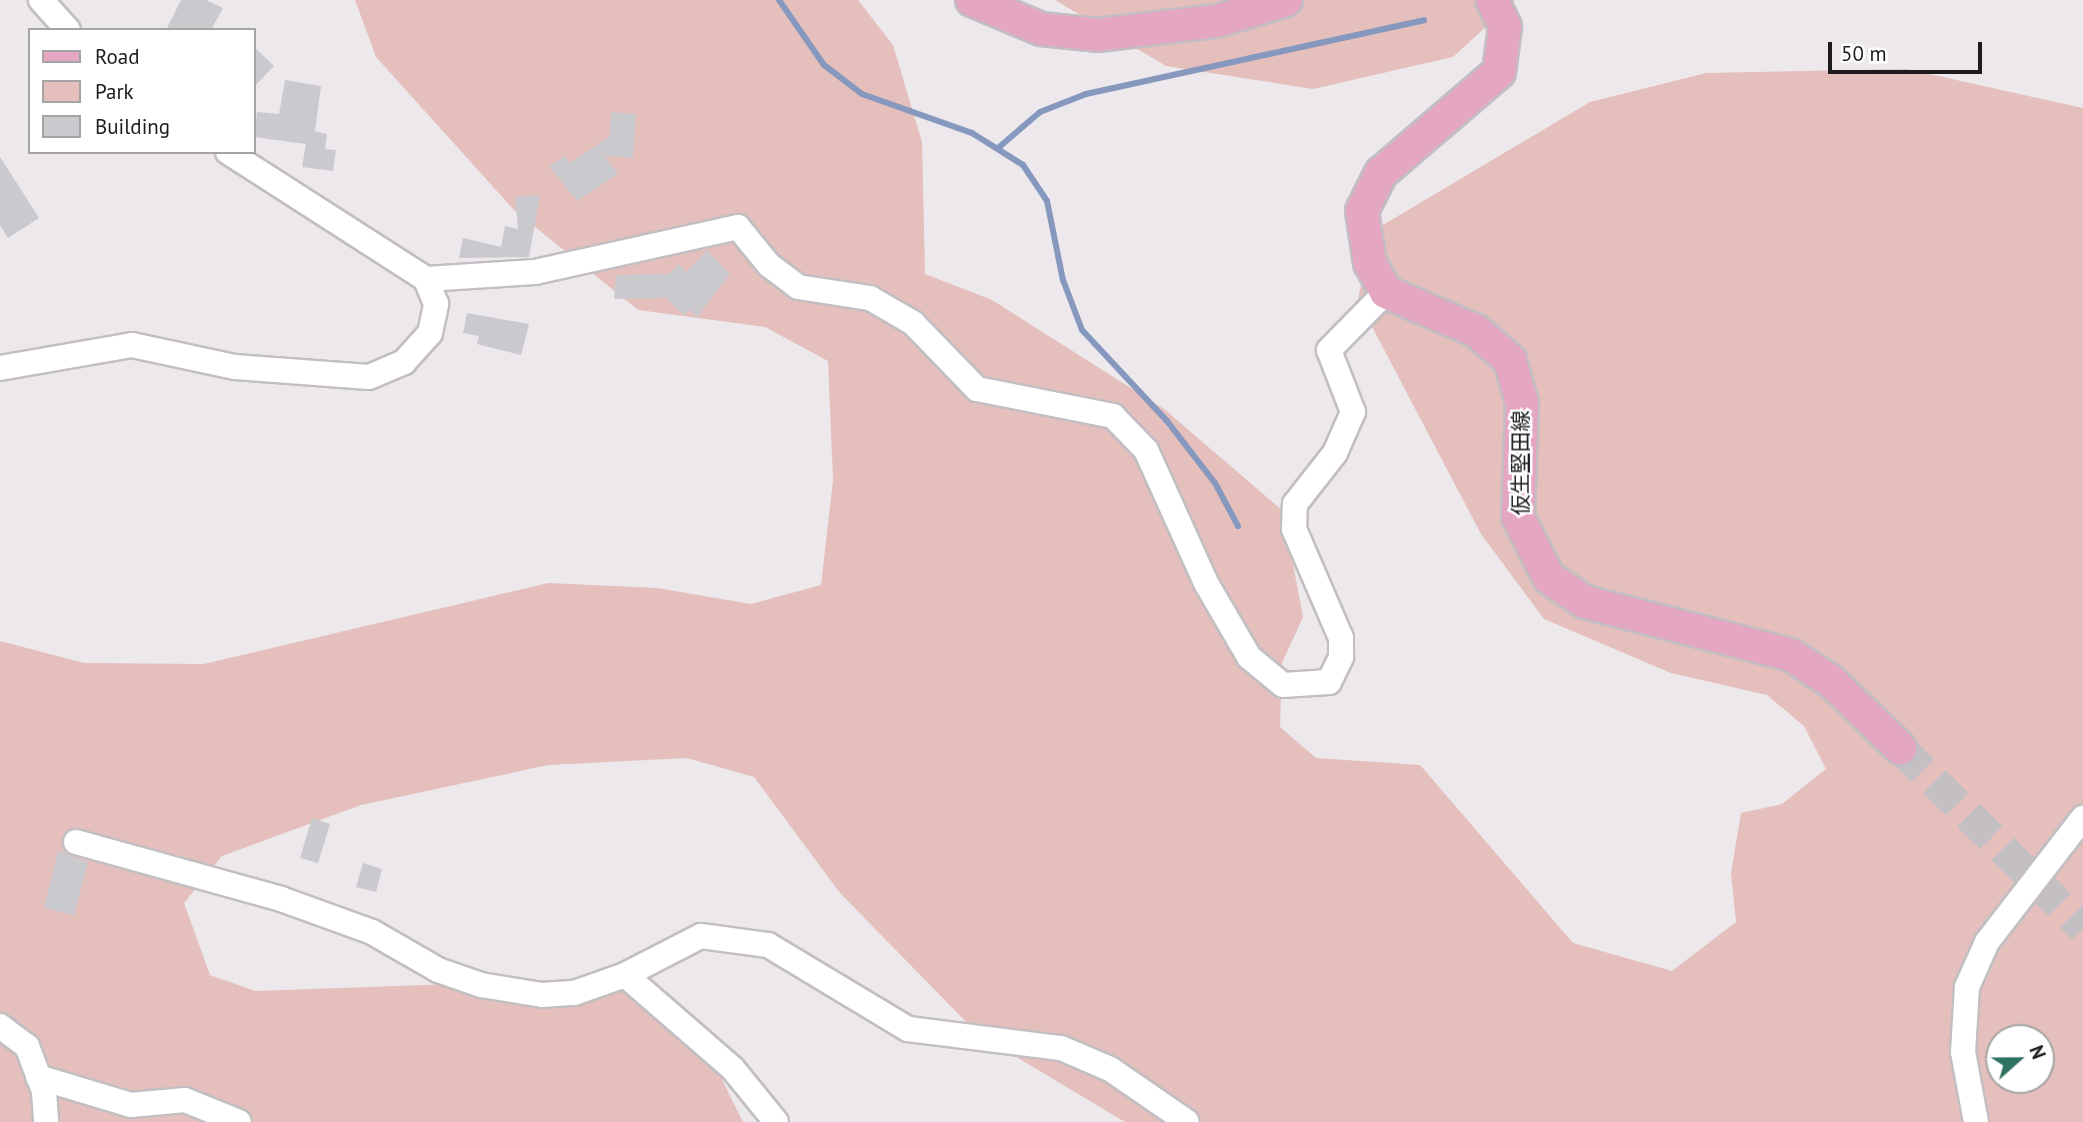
<!DOCTYPE html>
<html>
<head>
<meta charset="utf-8">
<style>
  body { margin:0 }
  #map { position:relative; width:2083px; height:1122px; overflow:hidden; background:#ece8ec; font-family:"PT Sans","Noto Sans JP",sans-serif }
  div>[style] { position:absolute }
  [style*='--x'] { left:calc(var(--x)*1px); top:calc(var(--y)*1px); width:calc(var(--w)*1px); rotate:calc(var(--a)*1deg) }
  .green>* { inset:0; background:#e4bfbc }
  .stream>* { height:6px; margin:-3px; padding:0 3px; transform-origin:3px; border-radius:3px; background:#8698be }
  .building>* { inset:0; background:#cac9ce }
  .major-tunnel>* { height:32px; margin-top:-16px; transform-origin:0; background:repeating-linear-gradient(90deg,#c3bfc3 0 32px,transparent 0 48px) }
  .roads { filter:drop-shadow(2px 0 #c2bec2) drop-shadow(-2px 0 #c2bec2) drop-shadow(0 2px #c2bec2) drop-shadow(0 -2px #c2bec2) }
  .minor>* { height:24px; margin:-12px; padding:0 12px; transform-origin:12px; border-radius:12px; background:#fff }
  .major>* { height:32px; margin:-16px; padding:0 16px; transform-origin:16px; border-radius:16px; background:#e5a6c1 }
  span { translate:-50% -50%; white-space:nowrap; text-align:center; line-height:1.15; -webkit-text-stroke:5px #fff; paint-order:stroke }
  .street-label { font-size:21px; color:#1d1b1d }
  .legend { position:absolute; left:28px; top:28px; width:228px; height:126px; box-sizing:border-box; background:#fff; border:2px solid #a5a4a5; margin:0; padding:9px 12px; list-style:none; font-size:21px; color:#1d1b1d }
  .legend li { display:flex; align-items:center; gap:14px; height:35px }
  .legend b { width:35px; border:2px solid #a5a4a5 }
  .north { position:absolute; left:1985px; top:1024px; width:70px; height:70px; box-sizing:border-box; background:#fff; border:2px solid #a5a4a5; border-radius:50%; rotate:69deg; font-size:19px; font-weight:700; line-height:28px; text-align:center; color:#1d1b1d }
  .north::after { content:''; display:block; margin:auto; width:24px; height:32px; background:#317363; clip-path:polygon(50% 0,100% 100%,50% 72%,0 100%) }
  .scale { position:absolute; left:1828px; top:42px; width:154px; height:32px; box-sizing:border-box; border:4px solid #1d1b1d; border-top:0; padding-left:9px; font-size:21px; line-height:24px; white-space:nowrap; color:#1d1b1d; -webkit-text-stroke:5px #fff; paint-order:stroke }
</style>
</head>
<body>
<div id="map">
  <div class="green">
    <i style="clip-path:polygon(evenodd,355px 0,858px 0,893px 45px,922px 142px,925px 274px,992px 300px,1164px 409px,1283px 511px,1303px 617px,1282px 663px,1280px 727px,1316px 758px,1420px 765px,1573px 943px,1672px 971px,1736px 922px,1731px 873px,1741px 813px,1782px 804px,1826px 769px,1804px 726px,1767px 695px,1671px 673px,1544px 619px,1481px 534px,1358px 300px,1371px 232px,1590px 102px,1706px 73px,1907px 69px,2083px 108px,2083px 1122px,1125px 1122px,978px 1034px,840px 893px,754px 777px,687px 758px,548px 765px,361px 805px,222px 856px,184px 903px,210px 975px,255px 991px,620px 978px,703px 1041px,743px 1122px,0 1122px,0 641px,84px 663px,204px 664px,548px 583px,657px 588px,751px 604px,821px 585px,833px 480px,828px 361px,765px 327px,638px 310px,514px 210px,376px 57px,355px 0,1999px 1038px,2041px 1038px,2041px 1080px,1999px 1080px,1999px 1038px)"></i>
    <i style="clip-path:polygon(1055px 0,1515px 0,1453px 57px,1313px 89px,1166px 66px)"></i>
  </div>
  <div class="stream">
    <i style="--x:779;--y:0;--w:79;--a:55.3"></i>
    <i style="--x:824;--y:65;--w:48;--a:37.3"></i>
    <i style="--x:862;--y:94;--w:117;--a:19.5"></i>
    <i style="--x:972;--y:133;--w:60;--a:32.1"></i>
    <i style="--x:1023;--y:165;--w:43;--a:56.3"></i>
    <i style="--x:1047;--y:201;--w:81;--a:78.6"></i>
    <i style="--x:1063;--y:280;--w:53;--a:69.2"></i>
    <i style="--x:1082;--y:330;--w:125;--a:47"></i>
    <i style="--x:1167;--y:421;--w:78;--a:52.3"></i>
    <i style="--x:1215;--y:483;--w:49;--a:61.9"></i>
    <i style="--x:998;--y:148;--w:55;--a:-40.6"></i>
    <i style="--x:1040;--y:112;--w:49;--a:-21.4"></i>
    <i style="--x:1086;--y:94;--w:346;--a:-12.3"></i>
  </div>
  <div class="building">
    <i style="clip-path:polygon(181px 0,206px 0,223px 8px,211px 30px,166px 30px)"></i>
    <i style="clip-path:polygon(254px 47px,274px 66px,254px 87px)"></i>
    <i style="clip-path:polygon(285px 80px,321px 86px,315px 131px,327px 134px,325px 149px,336px 150px,333px 171px,302px 167px,306px 144px,254px 137px,257px 112px,279px 114px)"></i>
    <i style="clip-path:polygon(611px 112px,636px 114px,633px 158px,605px 156px,618px 174px,577px 201px,549px 166px,565px 156px,570px 163px,610px 136px)"></i>
    <i style="clip-path:polygon(0 157px,39px 218px,8px 238px,0 225px)"></i>
    <i style="clip-path:polygon(540px 195px,529px 257px,459px 258px,463px 238px,501px 247px,505px 226px,518px 229px,515px 197px)"></i>
    <i style="clip-path:polygon(707px 250px,730px 274px,697px 317px,690px 310px,684px 315px,666px 298px,614px 299px,616px 275px,669px 274px,679px 264px,686px 272px)"></i>
    <i style="clip-path:polygon(467px 313px,529px 324px,521px 355px,477px 344px,479px 336px,463px 333px)"></i>
    <i style="clip-path:polygon(312px 818px,330px 824px,318px 863px,300px 858px)"></i>
    <i style="clip-path:polygon(58px 851px,88px 862px,74px 916px,44px 907px)"></i>
    <i style="clip-path:polygon(363px 863px,382px 869px,376px 892px,356px 887px)"></i>
  </div>
  <div class="major-tunnel">
    <i style="--x:1900;--y:748;--w:257;--a:44.5"></i>
  </div>
  <div class="roads">
    <div class="minor">
      <i style="--x:41;--y:0;--w:40;--a:48"></i>
      <i style="--x:228;--y:152;--w:235;--a:32.7"></i>
      <i style="--x:426;--y:279;--w:109;--a:-3.7"></i>
      <i style="--x:535;--y:272;--w:208;--a:-12.5"></i>
      <i style="--x:738;--y:227;--w:49;--a:50.8"></i>
      <i style="--x:769;--y:265;--w:36;--a:37"></i>
      <i style="--x:798;--y:287;--w:73;--a:8.7"></i>
      <i style="--x:870;--y:298;--w:50;--a:30.2"></i>
      <i style="--x:913;--y:323;--w:92;--a:45.9"></i>
      <i style="--x:977;--y:389;--w:139;--a:11.2"></i>
      <i style="--x:1113;--y:416;--w:47;--a:45.9"></i>
      <i style="--x:1146;--y:450;--w:146;--a:65.7"></i>
      <i style="--x:1206;--y:583;--w:86;--a:59.8"></i>
      <i style="--x:1249;--y:657;--w:44;--a:39.5"></i>
      <i style="--x:1283;--y:685;--w:46;--a:-3.7"></i>
      <i style="--x:1329;--y:682;--w:28;--a:-64"></i>
      <i style="--x:1341;--y:657;--w:19;--a:-90"></i>
      <i style="--x:1341;--y:638;--w:119;--a:-113.3"></i>
      <i style="--x:1294;--y:529;--w:25;--a:-88"></i>
      <i style="--x:1295;--y:504;--w:65;--a:-51.9"></i>
      <i style="--x:1335;--y:453;--w:45;--a:-66.3"></i>
      <i style="--x:1353;--y:412;--w:66;--a:-111.2"></i>
      <i style="--x:1329;--y:350;--w:81;--a:-45.5"></i>
      <i style="--x:0;--y:368;--w:134;--a:-9.9"></i>
      <i style="--x:132;--y:345;--w:105;--a:12.1"></i>
      <i style="--x:235;--y:367;--w:134;--a:4.3"></i>
      <i style="--x:369;--y:377;--w:38;--a:-23"></i>
      <i style="--x:404;--y:362;--w:39;--a:-48"></i>
      <i style="--x:430;--y:333;--w:30;--a:-78"></i>
      <i style="--x:436;--y:304;--w:27;--a:-112"></i>
      <i style="--x:76;--y:842;--w:213;--a:15.5"></i>
      <i style="--x:281;--y:899;--w:97;--a:19.9"></i>
      <i style="--x:372;--y:932;--w:76;--a:29.9"></i>
      <i style="--x:438;--y:970;--w:46;--a:19.2"></i>
      <i style="--x:481;--y:985;--w:62;--a:9.3"></i>
      <i style="--x:542;--y:995;--w:32;--a:-4"></i>
      <i style="--x:574;--y:993;--w:54;--a:-19.4"></i>
      <i style="--x:625;--y:975;--w:85;--a:-27.2"></i>
      <i style="--x:701;--y:936;--w:68;--a:7.7"></i>
      <i style="--x:768;--y:945;--w:163;--a:31"></i>
      <i style="--x:908;--y:1029;--w:154;--a:7.1"></i>
      <i style="--x:1061;--y:1048;--w:53;--a:23.2"></i>
      <i style="--x:1110;--y:1069;--w:93;--a:34.5"></i>
      <i style="--x:625;--y:975;--w:143;--a:41"></i>
      <i style="--x:733;--y:1069;--w:68;--a:50.9"></i>
      <i style="--x:0;--y:1026;--w:34;--a:37"></i>
      <i style="--x:27;--y:1046;--w:48;--a:69.3"></i>
      <i style="--x:44;--y:1091;--w:31;--a:86"></i>
      <i style="--x:38;--y:1077;--w:97;--a:16.8"></i>
      <i style="--x:131;--y:1105;--w:54;--a:-5.3"></i>
      <i style="--x:185;--y:1100;--w:58;--a:22.2"></i>
      <i style="--x:1976;--y:1122;--w:71;--a:-100.5"></i>
      <i style="--x:1963;--y:1052;--w:65;--a:-86.5"></i>
      <i style="--x:1967;--y:987;--w:49;--a:-66"></i>
      <i style="--x:1987;--y:942;--w:157;--a:-52.3"></i>
    </div>
    <div class="major">
      <i style="--x:972;--y:0;--w:75;--a:22.8"></i>
      <i style="--x:1041;--y:29;--w:56;--a:6.1"></i>
      <i style="--x:1097;--y:35;--w:121;--a:-6.7"></i>
      <i style="--x:1217;--y:21;--w:72;--a:-16.9"></i>
      <i style="--x:1492;--y:0;--w:30;--a:64"></i>
      <i style="--x:1505;--y:27;--w:45;--a:97.6"></i>
      <i style="--x:1499;--y:72;--w:155;--a:139.4"></i>
      <i style="--x:1381;--y:173;--w:42;--a:116.6"></i>
      <i style="--x:1362;--y:211;--w:53;--a:81.3"></i>
      <i style="--x:1370;--y:263;--w:33;--a:61"></i>
      <i style="--x:1386;--y:292;--w:98;--a:23.4"></i>
      <i style="--x:1476;--y:331;--w:45;--a:40.5"></i>
      <i style="--x:1510;--y:360;--w:45;--a:74.4"></i>
      <i style="--x:1522;--y:403;--w:114;--a:92"></i>
      <i style="--x:1518;--y:517;--w:68;--a:63.1"></i>
      <i style="--x:1549;--y:578;--w:43;--a:33.7"></i>
      <i style="--x:1585;--y:602;--w:213;--a:14.4"></i>
      <i style="--x:1791;--y:655;--w:49;--a:33.4"></i>
      <i style="--x:1832;--y:682;--w:95;--a:44.1"></i>
    </div>
  </div>
  <div class="street-label">
    <span style="left:1521px;top:463px;rotate:-90deg">仮生堅田線</span>
  </div>
  <ul class="legend">
  <li><b style="height:9px;background:#e5a6c1"></b>Road</li>
  <li><b style="height:19px;background:#e4bfbc"></b>Park</li>
  <li><b style="height:19px;background:#cac9ce"></b>Building</li>
  </ul>
  <div class="north">N</div>
  <div class="scale">50 m</div>
</div>
</body>
</html>
